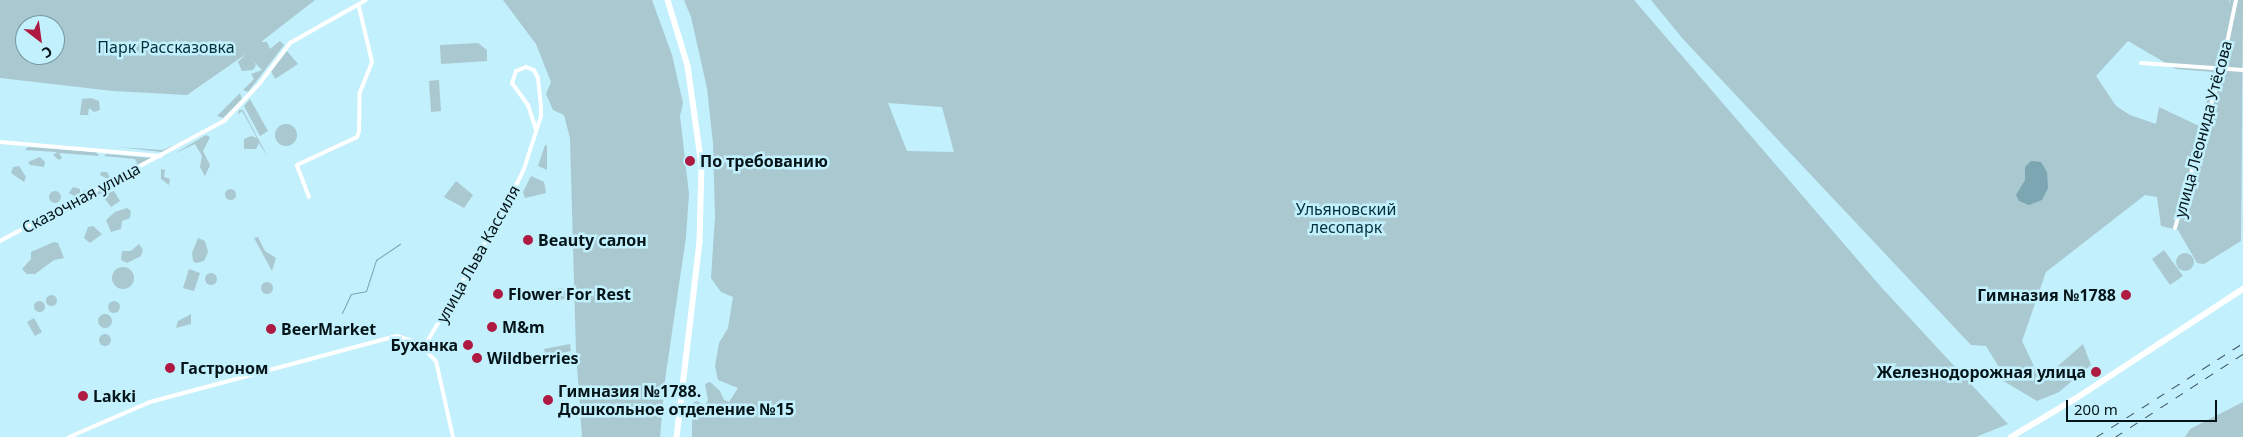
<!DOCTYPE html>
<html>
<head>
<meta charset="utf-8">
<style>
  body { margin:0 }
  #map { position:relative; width:2243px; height:437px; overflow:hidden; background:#c2f0fc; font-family:"Noto Sans",sans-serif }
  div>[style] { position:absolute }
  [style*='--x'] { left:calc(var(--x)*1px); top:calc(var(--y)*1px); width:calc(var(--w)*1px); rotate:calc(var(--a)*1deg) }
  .green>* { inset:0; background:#a9c8d0 }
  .round { border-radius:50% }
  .water>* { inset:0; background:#7ba6b2 }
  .stream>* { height:1px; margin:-0.5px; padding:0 0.5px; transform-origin:0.5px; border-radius:0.5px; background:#7ba6b2 }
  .street>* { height:4px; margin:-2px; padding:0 2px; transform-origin:2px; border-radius:2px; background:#fff }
  .secondary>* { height:5.5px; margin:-2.75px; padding:0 2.75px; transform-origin:2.75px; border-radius:2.75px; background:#fff }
  .rail>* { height:1px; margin-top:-0.5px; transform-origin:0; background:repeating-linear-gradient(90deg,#405a61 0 9px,transparent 0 18px) }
  .dots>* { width:14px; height:14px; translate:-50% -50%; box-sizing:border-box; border:2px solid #c2f0fc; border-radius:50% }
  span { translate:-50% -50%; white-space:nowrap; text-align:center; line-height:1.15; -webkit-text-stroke:5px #c2f0fc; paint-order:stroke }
  .park-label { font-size:16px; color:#033039 }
  .street-label { font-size:16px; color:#041418 }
  .poi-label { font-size:16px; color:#041418; font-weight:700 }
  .left { translate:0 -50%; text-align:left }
  .right { translate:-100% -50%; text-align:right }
  .north { position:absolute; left:15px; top:15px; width:50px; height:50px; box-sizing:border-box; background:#c2f0fc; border:1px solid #7698a1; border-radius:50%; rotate:150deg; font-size:14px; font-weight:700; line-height:20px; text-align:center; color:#041418 }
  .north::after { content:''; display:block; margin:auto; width:18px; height:22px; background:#ae1a42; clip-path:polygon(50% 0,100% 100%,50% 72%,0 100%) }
  .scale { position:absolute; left:2066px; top:400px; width:151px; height:22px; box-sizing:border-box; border:2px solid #041418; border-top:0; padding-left:6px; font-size:15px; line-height:18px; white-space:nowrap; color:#041418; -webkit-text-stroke:4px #c2f0fc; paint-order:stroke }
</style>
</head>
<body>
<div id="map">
  <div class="green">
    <i style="clip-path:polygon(evenodd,0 0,315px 0,261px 42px,267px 42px,270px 49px,280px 41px,284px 45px,248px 92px,243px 90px,254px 79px,251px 74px,262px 70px,252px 60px,256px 65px,253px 70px,242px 71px,238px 62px,246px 54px,187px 95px,113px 91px,0 78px,0 0,25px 25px,55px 25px,55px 55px,25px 55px,25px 25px)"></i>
    <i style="clip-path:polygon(503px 0,652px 0,672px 55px,683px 103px,680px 116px,689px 194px,686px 237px,665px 380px,660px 437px,582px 437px,576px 352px,570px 138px,564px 115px,553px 110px,546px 94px,551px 82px,536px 44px)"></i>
    <i style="clip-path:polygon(evenodd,684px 0,1634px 0,1881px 287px,2008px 424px,1976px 437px,692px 437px,692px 404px,696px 401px,705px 405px,708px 400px,705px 384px,710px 382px,720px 391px,724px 400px,729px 402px,738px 388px,718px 380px,715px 366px,719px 343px,728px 328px,733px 297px,721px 292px,711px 278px,715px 217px,713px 143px,707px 88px,691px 17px,684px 0,888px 103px,942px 107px,954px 152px,907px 151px,888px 103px)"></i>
    <i style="clip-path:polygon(evenodd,1651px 0,2229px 0,2229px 4px,2230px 0,2243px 0,2241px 241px,2204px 264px,2197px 263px,2178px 230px,2161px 226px,2157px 197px,2145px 195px,2046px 272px,2022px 341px,2041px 381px,2083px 344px,2091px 365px,2059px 392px,2037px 401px,2000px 379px,1997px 364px,1986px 346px,1971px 345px,1683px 39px,1651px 0,2128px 41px,2176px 69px,2213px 72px,2201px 127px,2159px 107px,2156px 124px,2130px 115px,2116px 106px,2096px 76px,2128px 41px)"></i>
    <i style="clip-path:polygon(478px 43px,487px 50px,487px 61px,441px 64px,440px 45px)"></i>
    <i style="clip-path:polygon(287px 51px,298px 64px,275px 79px,271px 71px)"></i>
    <i style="clip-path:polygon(439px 80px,441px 111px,431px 112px,429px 81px)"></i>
    <i style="clip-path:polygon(240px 93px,242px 99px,223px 118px,217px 116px)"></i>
    <i style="clip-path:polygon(91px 98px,99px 101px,100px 110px,94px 112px,89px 108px,88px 115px,80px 115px,82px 99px)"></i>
    <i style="clip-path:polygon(250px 99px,268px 131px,260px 136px,244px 106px)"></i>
    <i style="clip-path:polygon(239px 110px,243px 110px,268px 157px,259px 143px,256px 149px,244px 149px,244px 139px,251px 136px,257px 138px,242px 111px,238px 115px)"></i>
    <i class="round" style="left:275px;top:124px;width:22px;height:22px"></i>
    <i style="clip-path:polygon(206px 135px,210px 137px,203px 151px,210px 165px,205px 176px,200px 167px,202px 156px,195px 144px,174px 154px)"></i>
    <i style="clip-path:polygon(174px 145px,162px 152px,118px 147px,163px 150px)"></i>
    <i style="clip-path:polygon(545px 145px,547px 146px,547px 170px,538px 166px)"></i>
    <i style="clip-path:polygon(28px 147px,96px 152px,99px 156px,59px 153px,62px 158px,59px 160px,53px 155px,57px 152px,25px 150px)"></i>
    <i style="clip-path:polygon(106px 154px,151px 158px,72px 199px,74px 196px,69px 193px,73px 187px,80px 189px,80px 193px,108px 179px,100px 175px,101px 172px,107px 172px,110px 178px,137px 163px,135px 159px,104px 156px)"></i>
    <i style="clip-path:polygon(40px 157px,45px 162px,44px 167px,30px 165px,28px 162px)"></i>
    <i style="clip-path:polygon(19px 166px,26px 177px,24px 182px,11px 173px,13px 167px)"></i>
    <i style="clip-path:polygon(161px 169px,165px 170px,164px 177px,170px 179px,169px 185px,161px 179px)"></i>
    <i style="clip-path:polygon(531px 176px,544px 182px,546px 193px,525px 198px,523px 192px)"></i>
    <i style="clip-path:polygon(122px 179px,125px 181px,89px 200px,90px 196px)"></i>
    <i style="clip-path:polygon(456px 181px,473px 195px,464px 208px,444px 197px)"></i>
    <i class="round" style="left:224.5px;top:188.5px;width:11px;height:11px"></i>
    <i style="clip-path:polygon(114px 191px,120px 201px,111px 207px,102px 195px)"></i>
    <i class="round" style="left:49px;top:191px;width:12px;height:12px"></i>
    <i style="clip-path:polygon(127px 208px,131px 211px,130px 218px,122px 221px,121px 229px,111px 232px,106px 220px,115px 212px)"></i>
    <i style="clip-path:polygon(93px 226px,102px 234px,90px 243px,84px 238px,88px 227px)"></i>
    <i style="clip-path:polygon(258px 237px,265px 251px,276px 258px,272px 271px,254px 238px)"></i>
    <i style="clip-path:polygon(198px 238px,205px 241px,208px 252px,204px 261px,196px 263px,193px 261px,192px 253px)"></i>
    <i style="clip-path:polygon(54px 242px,58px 243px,64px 258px,54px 260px,35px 274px,27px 274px,22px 269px,31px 259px,31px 252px)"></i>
    <i style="clip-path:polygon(139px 244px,143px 250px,141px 256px,127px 263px,121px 260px,122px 251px,131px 251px)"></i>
    <i style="clip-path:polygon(2164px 250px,2183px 276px,2170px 285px,2152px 259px)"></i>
    <i class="round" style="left:2176px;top:253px;width:18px;height:18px"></i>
    <i class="round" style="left:112px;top:267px;width:22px;height:22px"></i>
    <i style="clip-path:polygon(189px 269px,200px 273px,194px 291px,183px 288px)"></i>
    <i class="round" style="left:205px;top:273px;width:12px;height:12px"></i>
    <i class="round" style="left:261px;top:282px;width:12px;height:12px"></i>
    <i class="round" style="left:554px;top:288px;width:12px;height:12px"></i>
    <i class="round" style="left:45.5px;top:294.5px;width:11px;height:11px"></i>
    <i class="round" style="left:33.5px;top:300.5px;width:11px;height:11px"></i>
    <i class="round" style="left:108px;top:301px;width:12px;height:12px"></i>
    <i style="clip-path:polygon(191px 314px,191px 324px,176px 328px,178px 321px)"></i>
    <i class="round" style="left:98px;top:314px;width:14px;height:14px"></i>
    <i style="clip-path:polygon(34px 318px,42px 332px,35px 336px,27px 322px)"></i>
    <i class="round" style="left:99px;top:334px;width:12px;height:12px"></i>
    <i style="clip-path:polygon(570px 344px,571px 351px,546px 356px,544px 349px)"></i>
    <i style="clip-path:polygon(2243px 402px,2243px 437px,2185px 437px,2190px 429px)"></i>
  </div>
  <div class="water">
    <i style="clip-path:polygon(2031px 161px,2041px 162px,2047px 172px,2048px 188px,2042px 200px,2029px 205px,2019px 201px,2016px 195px,2025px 180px,2025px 167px)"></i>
  </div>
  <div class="stream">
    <i style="--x:342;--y:313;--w:21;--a:-65"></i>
    <i style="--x:351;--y:294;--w:15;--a:-11"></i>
    <i style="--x:366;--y:291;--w:33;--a:-72"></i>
    <i style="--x:376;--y:260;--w:29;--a:-34"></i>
  </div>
  <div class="street">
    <i style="--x:2141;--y:63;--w:102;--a:3.9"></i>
    <i style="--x:0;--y:142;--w:161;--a:5"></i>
    <i style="--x:309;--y:197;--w:34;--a:-111"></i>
    <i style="--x:297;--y:165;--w:66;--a:-25"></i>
    <i style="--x:357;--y:137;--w:6;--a:-72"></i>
    <i style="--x:359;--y:131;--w:39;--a:-89"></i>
    <i style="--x:360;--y:92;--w:32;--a:-68"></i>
    <i style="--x:372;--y:62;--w:57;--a:-103.3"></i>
    <i style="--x:2175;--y:228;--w:168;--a:-73.7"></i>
    <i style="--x:2222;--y:67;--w:68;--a:-78.2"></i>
    <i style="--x:0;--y:241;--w:254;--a:-28.2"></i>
    <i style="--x:224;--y:121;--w:52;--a:-46.5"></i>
    <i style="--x:260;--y:83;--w:50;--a:-53.1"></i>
    <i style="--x:290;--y:43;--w:87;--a:-29.5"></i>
    <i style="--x:424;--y:347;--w:154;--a:-59.6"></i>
    <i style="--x:502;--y:214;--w:50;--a:-63.9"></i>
    <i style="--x:524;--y:169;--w:56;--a:-72.2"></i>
    <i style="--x:541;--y:116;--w:9;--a:-90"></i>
    <i style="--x:541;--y:107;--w:29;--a:-96"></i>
    <i style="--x:538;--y:78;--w:9;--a:-117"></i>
    <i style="--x:534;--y:70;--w:9;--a:-159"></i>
    <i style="--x:526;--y:67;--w:11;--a:158"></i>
    <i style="--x:516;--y:71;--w:13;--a:108"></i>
    <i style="--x:512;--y:83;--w:27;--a:54"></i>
    <i style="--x:528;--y:105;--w:26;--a:72"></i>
    <i style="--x:69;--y:437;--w:88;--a:-23.4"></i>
    <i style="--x:150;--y:402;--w:256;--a:-15"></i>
    <i style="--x:397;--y:336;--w:23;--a:18"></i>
    <i style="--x:419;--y:343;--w:25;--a:47"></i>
    <i style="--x:436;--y:361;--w:78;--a:77.4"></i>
  </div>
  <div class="secondary">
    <i style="--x:668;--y:0;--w:69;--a:73.1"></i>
    <i style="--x:688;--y:66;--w:100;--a:82"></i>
    <i style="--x:702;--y:165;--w:77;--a:91.5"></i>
    <i style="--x:700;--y:242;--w:196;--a:96.7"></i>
    <i style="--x:2011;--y:437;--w:74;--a:-30.7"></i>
    <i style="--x:2075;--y:399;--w:201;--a:-33.2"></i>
  </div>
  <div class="rail">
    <i style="--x:2096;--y:437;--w:174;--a:-32.6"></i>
    <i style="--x:2115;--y:437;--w:153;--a:-33"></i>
  </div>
  <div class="dots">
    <i style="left:690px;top:161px;background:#ae1a42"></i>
    <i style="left:528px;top:240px;background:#ae1a42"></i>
    <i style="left:498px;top:294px;background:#ae1a42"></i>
    <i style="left:2126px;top:295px;background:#ae1a42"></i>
    <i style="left:492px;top:327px;background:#ae1a42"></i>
    <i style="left:271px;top:329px;background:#ae1a42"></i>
    <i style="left:468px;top:345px;background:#ae1a42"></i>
    <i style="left:477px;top:358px;background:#ae1a42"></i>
    <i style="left:170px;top:368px;background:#ae1a42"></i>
    <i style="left:2096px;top:372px;background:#ae1a42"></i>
    <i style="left:83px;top:396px;background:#ae1a42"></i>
    <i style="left:548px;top:400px;background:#ae1a42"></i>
  </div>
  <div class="park-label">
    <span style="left:166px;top:47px">Парк Рассказовка</span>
    <span style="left:1346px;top:218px">Ульяновский<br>лесопарк</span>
  </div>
  <div class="street-label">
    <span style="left:2203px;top:129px;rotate:-75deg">улица Леонида Утёсова</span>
    <span style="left:81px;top:198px;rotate:-28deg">Сказочная улица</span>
    <span style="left:478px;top:254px;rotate:-61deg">улица Льва Кассиля</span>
  </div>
  <div class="poi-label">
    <span class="left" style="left:700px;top:161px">По требованию</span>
    <span class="left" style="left:538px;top:240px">Beauty салон</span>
    <span class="left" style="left:508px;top:294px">Flower For Rest</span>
    <span class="right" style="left:2116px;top:295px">Гимназия №1788</span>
    <span class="left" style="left:502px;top:327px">M&amp;m</span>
    <span class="left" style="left:281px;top:329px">BeerMarket</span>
    <span class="right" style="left:458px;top:345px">Буханка</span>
    <span class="left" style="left:487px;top:358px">Wildberries</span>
    <span class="left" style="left:180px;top:368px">Гастроном</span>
    <span class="right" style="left:2086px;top:372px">Железнодорожная улица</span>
    <span class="left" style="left:558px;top:400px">Гимназия №1788.<br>Дошкольное отделение №15</span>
    <span class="left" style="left:93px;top:396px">Lakki</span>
  </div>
  <div class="north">С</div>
  <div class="scale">200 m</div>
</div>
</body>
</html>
